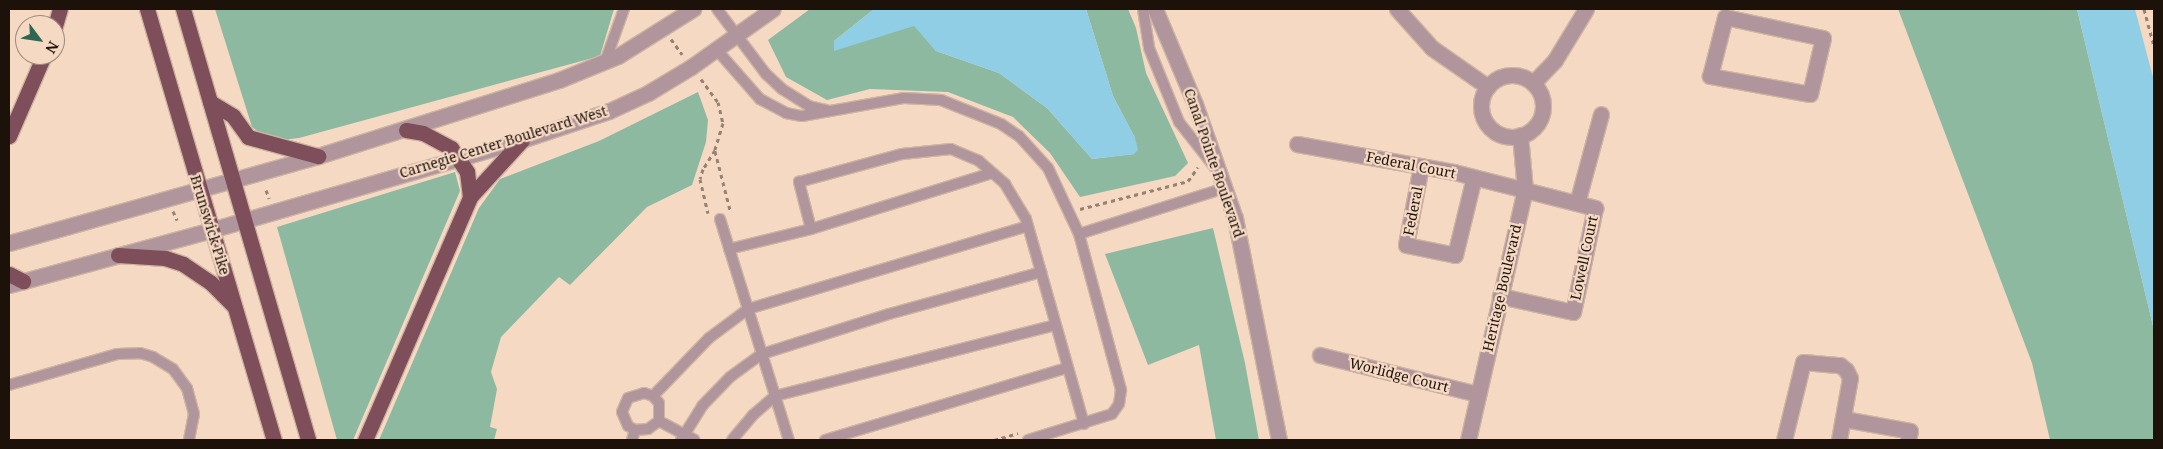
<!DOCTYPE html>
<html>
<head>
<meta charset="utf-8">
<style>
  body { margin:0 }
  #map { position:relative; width:2163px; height:449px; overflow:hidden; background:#f6d9c3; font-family:"Noto Serif",serif }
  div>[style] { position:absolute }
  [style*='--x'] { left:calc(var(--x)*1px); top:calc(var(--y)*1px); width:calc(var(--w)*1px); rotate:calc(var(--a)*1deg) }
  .green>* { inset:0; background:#8db9a1 }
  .water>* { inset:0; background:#90cee5 }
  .path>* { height:3px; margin-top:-1.5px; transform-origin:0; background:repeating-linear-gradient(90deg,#978272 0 4px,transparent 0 8px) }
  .roads { filter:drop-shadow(1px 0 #cfb5a2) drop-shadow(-1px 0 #cfb5a2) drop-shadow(0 1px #cfb5a2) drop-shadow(0 -1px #cfb5a2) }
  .service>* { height:10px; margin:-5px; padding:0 5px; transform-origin:5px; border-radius:5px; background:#b0969c }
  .minor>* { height:15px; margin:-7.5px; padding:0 7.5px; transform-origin:7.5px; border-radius:7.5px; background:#b0969c }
  .minor>.ring { margin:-7.5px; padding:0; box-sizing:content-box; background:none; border:15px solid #b0969c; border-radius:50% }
  .tertiary>* { height:15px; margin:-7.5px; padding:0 7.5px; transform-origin:7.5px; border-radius:7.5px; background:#b0969c }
  .trunk>* { height:15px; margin:-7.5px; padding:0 7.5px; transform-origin:7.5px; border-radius:7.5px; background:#7e4e5a }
  span { translate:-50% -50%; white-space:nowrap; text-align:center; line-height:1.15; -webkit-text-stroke:4.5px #f6d9c3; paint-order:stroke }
  .street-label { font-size:14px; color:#1c120a }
  .frame { position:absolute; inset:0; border:10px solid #1c120a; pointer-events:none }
  .north { position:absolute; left:15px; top:15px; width:50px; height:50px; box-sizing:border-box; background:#f6d9c3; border:1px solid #9f8979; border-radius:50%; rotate:121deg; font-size:14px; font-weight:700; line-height:20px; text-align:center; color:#1c120a }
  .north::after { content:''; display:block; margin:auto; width:18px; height:22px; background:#2e6852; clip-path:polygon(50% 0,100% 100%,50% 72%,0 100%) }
</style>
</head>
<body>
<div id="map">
  <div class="green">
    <i style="clip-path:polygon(215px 9px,614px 9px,600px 56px,299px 138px,281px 140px,264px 136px,252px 127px)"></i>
    <i style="clip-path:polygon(810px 9px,874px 9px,834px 41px,914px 25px,936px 51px,999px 73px,1047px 108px,1092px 159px,1134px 154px,1135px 138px,1113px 96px,1086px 9px,1128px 9px,1136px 28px,1146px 73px,1188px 163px,1175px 176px,1080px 197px,1050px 153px,1013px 117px,948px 92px,870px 89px,827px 100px,786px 77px,768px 40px)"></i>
    <i style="clip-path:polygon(1898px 9px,2077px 9px,2154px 330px,2154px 440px,2050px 440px,2032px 363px)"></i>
    <i style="clip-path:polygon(698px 92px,708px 120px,706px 142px,692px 185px,647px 207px,570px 285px,559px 277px,501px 337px,491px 372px,497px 389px,490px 427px,497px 429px,494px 440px,379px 440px,479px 208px,500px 179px,599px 141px)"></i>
    <i style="clip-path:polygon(455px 172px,460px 191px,353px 440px,337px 440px,277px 227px)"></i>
    <i style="clip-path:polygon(1213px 228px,1245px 363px,1259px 440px,1216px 440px,1199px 345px,1148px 365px,1105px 254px)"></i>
  </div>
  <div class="water">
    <i style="clip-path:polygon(874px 9px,1086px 9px,1113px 96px,1135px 138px,1138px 150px,1134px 154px,1092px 159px,1047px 108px,999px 73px,936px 51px,914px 26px,834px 51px,834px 41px)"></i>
    <i style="clip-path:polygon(2077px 9px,2135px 9px,2154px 81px,2154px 330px)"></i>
  </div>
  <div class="path">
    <i style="--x:2144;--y:9;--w:39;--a:75"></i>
    <i style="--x:671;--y:39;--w:19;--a:54"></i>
    <i style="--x:701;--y:79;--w:29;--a:54"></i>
    <i style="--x:718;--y:102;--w:22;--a:77"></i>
    <i style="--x:723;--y:123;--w:28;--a:107"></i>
    <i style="--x:715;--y:150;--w:22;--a:122"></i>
    <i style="--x:703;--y:169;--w:10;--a:107"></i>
    <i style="--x:700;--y:179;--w:35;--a:77"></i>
    <i style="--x:715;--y:151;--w:61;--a:75.7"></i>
    <i style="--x:266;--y:190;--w:9;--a:69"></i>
    <i style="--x:1080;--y:209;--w:112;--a:-14.5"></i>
    <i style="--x:1188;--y:181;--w:17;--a:-54"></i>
    <i style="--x:173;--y:211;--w:10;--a:66"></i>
    <i style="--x:994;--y:440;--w:25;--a:-16"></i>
  </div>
  <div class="roads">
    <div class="service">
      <i style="--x:717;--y:9;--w:81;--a:53"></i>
      <i style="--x:766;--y:74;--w:22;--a:43"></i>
      <i style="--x:782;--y:89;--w:32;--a:32"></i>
      <i style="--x:809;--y:106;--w:18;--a:13"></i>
      <i style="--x:1143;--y:9;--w:39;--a:81"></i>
      <i style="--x:1149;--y:48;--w:80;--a:67.9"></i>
      <i style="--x:1179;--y:122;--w:55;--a:51.7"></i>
      <i style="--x:716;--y:49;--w:67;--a:48.7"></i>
      <i style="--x:760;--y:99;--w:30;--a:28"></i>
      <i style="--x:786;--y:113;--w:16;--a:11"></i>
      <i style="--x:802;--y:116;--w:104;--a:-10"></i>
      <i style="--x:904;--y:98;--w:37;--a:3"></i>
      <i style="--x:941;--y:100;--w:65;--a:21.8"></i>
      <i style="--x:1001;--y:124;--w:22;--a:34"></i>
      <i style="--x:1019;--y:136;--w:43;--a:47.8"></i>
      <i style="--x:1048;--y:168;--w:73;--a:64.8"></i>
      <i style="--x:1079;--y:234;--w:162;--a:74.9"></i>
      <i style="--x:1121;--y:390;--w:14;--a:98"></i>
      <i style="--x:1119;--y:404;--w:12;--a:125"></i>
      <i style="--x:1112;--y:414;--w:88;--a:162.8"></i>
      <i style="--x:605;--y:62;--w:56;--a:-70.3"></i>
      <i style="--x:720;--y:219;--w:232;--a:72.7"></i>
      <i style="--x:811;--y:229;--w:189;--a:-17.2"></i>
      <i style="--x:1079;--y:234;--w:153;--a:-17.5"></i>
      <i style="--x:729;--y:249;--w:84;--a:-13.7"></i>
      <i style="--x:811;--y:229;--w:49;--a:-104.3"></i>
      <i style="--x:799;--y:182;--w:107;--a:-15.2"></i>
      <i style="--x:902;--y:154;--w:49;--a:-5.8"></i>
      <i style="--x:951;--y:149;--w:30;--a:23"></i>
      <i style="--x:979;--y:161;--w:35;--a:41"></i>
      <i style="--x:1005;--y:184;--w:41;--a:59"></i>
      <i style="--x:1026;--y:219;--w:213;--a:74.2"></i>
      <i style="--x:9;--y:385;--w:112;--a:-16"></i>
      <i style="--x:117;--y:354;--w:23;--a:-2"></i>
      <i style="--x:140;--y:353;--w:14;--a:17"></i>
      <i style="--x:153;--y:357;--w:23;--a:31"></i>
      <i style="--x:173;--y:369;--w:24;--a:54"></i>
      <i style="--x:187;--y:388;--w:27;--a:75"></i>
      <i style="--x:194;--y:414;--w:26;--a:101"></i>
      <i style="--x:653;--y:396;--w:9;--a:49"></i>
      <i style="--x:659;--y:403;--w:18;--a:90"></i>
      <i style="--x:659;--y:421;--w:40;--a:28"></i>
      <i style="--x:635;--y:430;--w:13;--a:-4"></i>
      <i style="--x:648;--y:429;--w:14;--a:-36"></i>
      <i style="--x:632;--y:440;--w:10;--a:-73"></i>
      <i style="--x:635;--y:430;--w:8;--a:-150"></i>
      <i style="--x:628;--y:426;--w:15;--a:-113"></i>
      <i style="--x:622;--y:412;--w:15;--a:-67"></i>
      <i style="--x:628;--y:398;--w:17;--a:-17"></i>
      <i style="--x:644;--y:393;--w:9;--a:18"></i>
      <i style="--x:653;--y:396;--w:81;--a:-46"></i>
      <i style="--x:709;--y:338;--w:49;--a:-36.6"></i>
      <i style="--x:748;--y:309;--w:292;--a:-16.5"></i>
      <i style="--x:681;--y:440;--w:40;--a:-58"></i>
      <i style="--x:702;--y:406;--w:40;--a:-46"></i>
      <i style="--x:730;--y:377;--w:39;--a:-36"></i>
      <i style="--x:762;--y:354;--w:133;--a:-17.5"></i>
      <i style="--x:889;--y:314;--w:158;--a:-15.4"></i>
      <i style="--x:732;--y:440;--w:33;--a:-50"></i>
      <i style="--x:753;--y:415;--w:29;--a:-41"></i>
      <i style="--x:775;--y:396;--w:289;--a:-14.2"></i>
      <i style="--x:825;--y:440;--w:252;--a:-16.6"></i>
    </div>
    <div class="minor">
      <i style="--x:1397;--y:9;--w:52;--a:48.1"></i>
      <i style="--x:1432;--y:48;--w:68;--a:34.9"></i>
      <i style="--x:1725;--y:17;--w:100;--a:12.1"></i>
      <i style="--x:1823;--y:38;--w:57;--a:103.1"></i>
      <i style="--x:1810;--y:94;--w:102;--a:-169.8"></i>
      <i style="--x:1710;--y:76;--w:61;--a:-75.7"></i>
      <i class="ring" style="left:1481px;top:75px;width:47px;height:47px"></i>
      <i style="--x:1533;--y:83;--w:32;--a:-46"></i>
      <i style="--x:1555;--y:60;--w:60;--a:-58.7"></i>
      <i style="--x:1297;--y:144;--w:159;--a:10.1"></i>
      <i style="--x:1454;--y:172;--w:146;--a:14.3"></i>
      <i style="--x:1595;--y:208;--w:106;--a:101.9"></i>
      <i style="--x:1573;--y:312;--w:75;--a:-167.6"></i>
      <i style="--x:1421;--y:166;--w:80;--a:100.8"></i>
      <i style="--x:1406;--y:245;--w:50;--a:11.5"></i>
      <i style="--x:1455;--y:255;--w:80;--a:-76.3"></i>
      <i style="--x:1577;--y:203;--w:92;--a:-74.9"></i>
      <i style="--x:9;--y:243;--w:321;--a:-15.7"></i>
      <i style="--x:318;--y:156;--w:253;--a:-17.5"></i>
      <i style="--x:559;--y:80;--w:64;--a:-22.1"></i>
      <i style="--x:618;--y:56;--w:89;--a:-32.1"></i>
      <i style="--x:9;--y:285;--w:209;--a:-15.2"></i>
      <i style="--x:211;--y:230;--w:324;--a:-16.1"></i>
      <i style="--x:522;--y:140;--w:92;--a:-18.4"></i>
      <i style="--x:609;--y:111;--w:43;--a:-24.8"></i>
      <i style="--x:648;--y:93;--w:50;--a:-31.2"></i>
      <i style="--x:691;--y:67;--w:100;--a:-35.3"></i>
      <i style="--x:1320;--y:355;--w:163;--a:13.9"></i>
      <i style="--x:1844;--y:419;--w:67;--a:10.3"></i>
      <i style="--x:1910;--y:431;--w:9;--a:103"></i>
      <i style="--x:1468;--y:440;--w:256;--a:-77.2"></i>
      <i style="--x:1525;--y:190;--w:55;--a:-95.2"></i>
      <i style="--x:1784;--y:440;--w:80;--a:-76.3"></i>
      <i style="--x:1803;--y:362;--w:37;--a:5"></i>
      <i style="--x:1840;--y:365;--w:8;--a:40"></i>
      <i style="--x:1846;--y:370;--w:9;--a:63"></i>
      <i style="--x:1850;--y:378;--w:63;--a:100.1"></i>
    </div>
    <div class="tertiary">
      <i style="--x:1155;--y:9;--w:103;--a:67.2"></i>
      <i style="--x:1195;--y:104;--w:121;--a:70.7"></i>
      <i style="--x:1235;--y:218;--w:226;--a:78.8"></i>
    </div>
    <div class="trunk">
      <i style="--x:147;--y:9;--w:449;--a:73.6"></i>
      <i style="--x:183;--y:9;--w:449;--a:73.8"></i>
      <i style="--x:55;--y:26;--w:18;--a:-74"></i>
      <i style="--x:210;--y:102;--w:27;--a:31"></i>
      <i style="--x:233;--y:116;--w:26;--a:54"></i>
      <i style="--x:248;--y:137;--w:73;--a:15.2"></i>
      <i style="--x:406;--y:130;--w:17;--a:10"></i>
      <i style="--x:423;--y:133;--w:32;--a:28"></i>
      <i style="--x:451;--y:148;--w:29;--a:56"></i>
      <i style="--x:467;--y:172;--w:25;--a:83"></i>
      <i style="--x:9;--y:136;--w:88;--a:-66.6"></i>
      <i style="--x:118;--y:255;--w:47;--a:3.7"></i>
      <i style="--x:165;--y:258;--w:19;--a:18"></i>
      <i style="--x:183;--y:264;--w:34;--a:34"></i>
      <i style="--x:211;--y:283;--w:31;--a:45"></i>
      <i style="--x:9;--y:274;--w:16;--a:27"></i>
      <i style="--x:365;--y:440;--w:265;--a:-66.6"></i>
      <i style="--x:470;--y:197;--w:77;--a:-47.6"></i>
    </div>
  </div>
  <div class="street-label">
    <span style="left:503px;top:142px;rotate:-17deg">Carnegie Center Boulevard West</span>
    <span style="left:1214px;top:163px;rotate:71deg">Canal Pointe Boulevard</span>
    <span style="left:1411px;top:165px;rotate:11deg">Federal Court</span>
    <span style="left:1413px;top:211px;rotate:-79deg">Federal</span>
    <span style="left:210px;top:225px;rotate:73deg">Brunswick Pike</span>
    <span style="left:1584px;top:258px;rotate:-78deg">Lowell Court</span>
    <span style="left:1502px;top:288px;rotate:-77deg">Heritage Boulevard</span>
    <span style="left:1399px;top:375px;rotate:14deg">Worlidge Court</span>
  </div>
  <div class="frame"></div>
  <div class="north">N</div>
</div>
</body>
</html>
